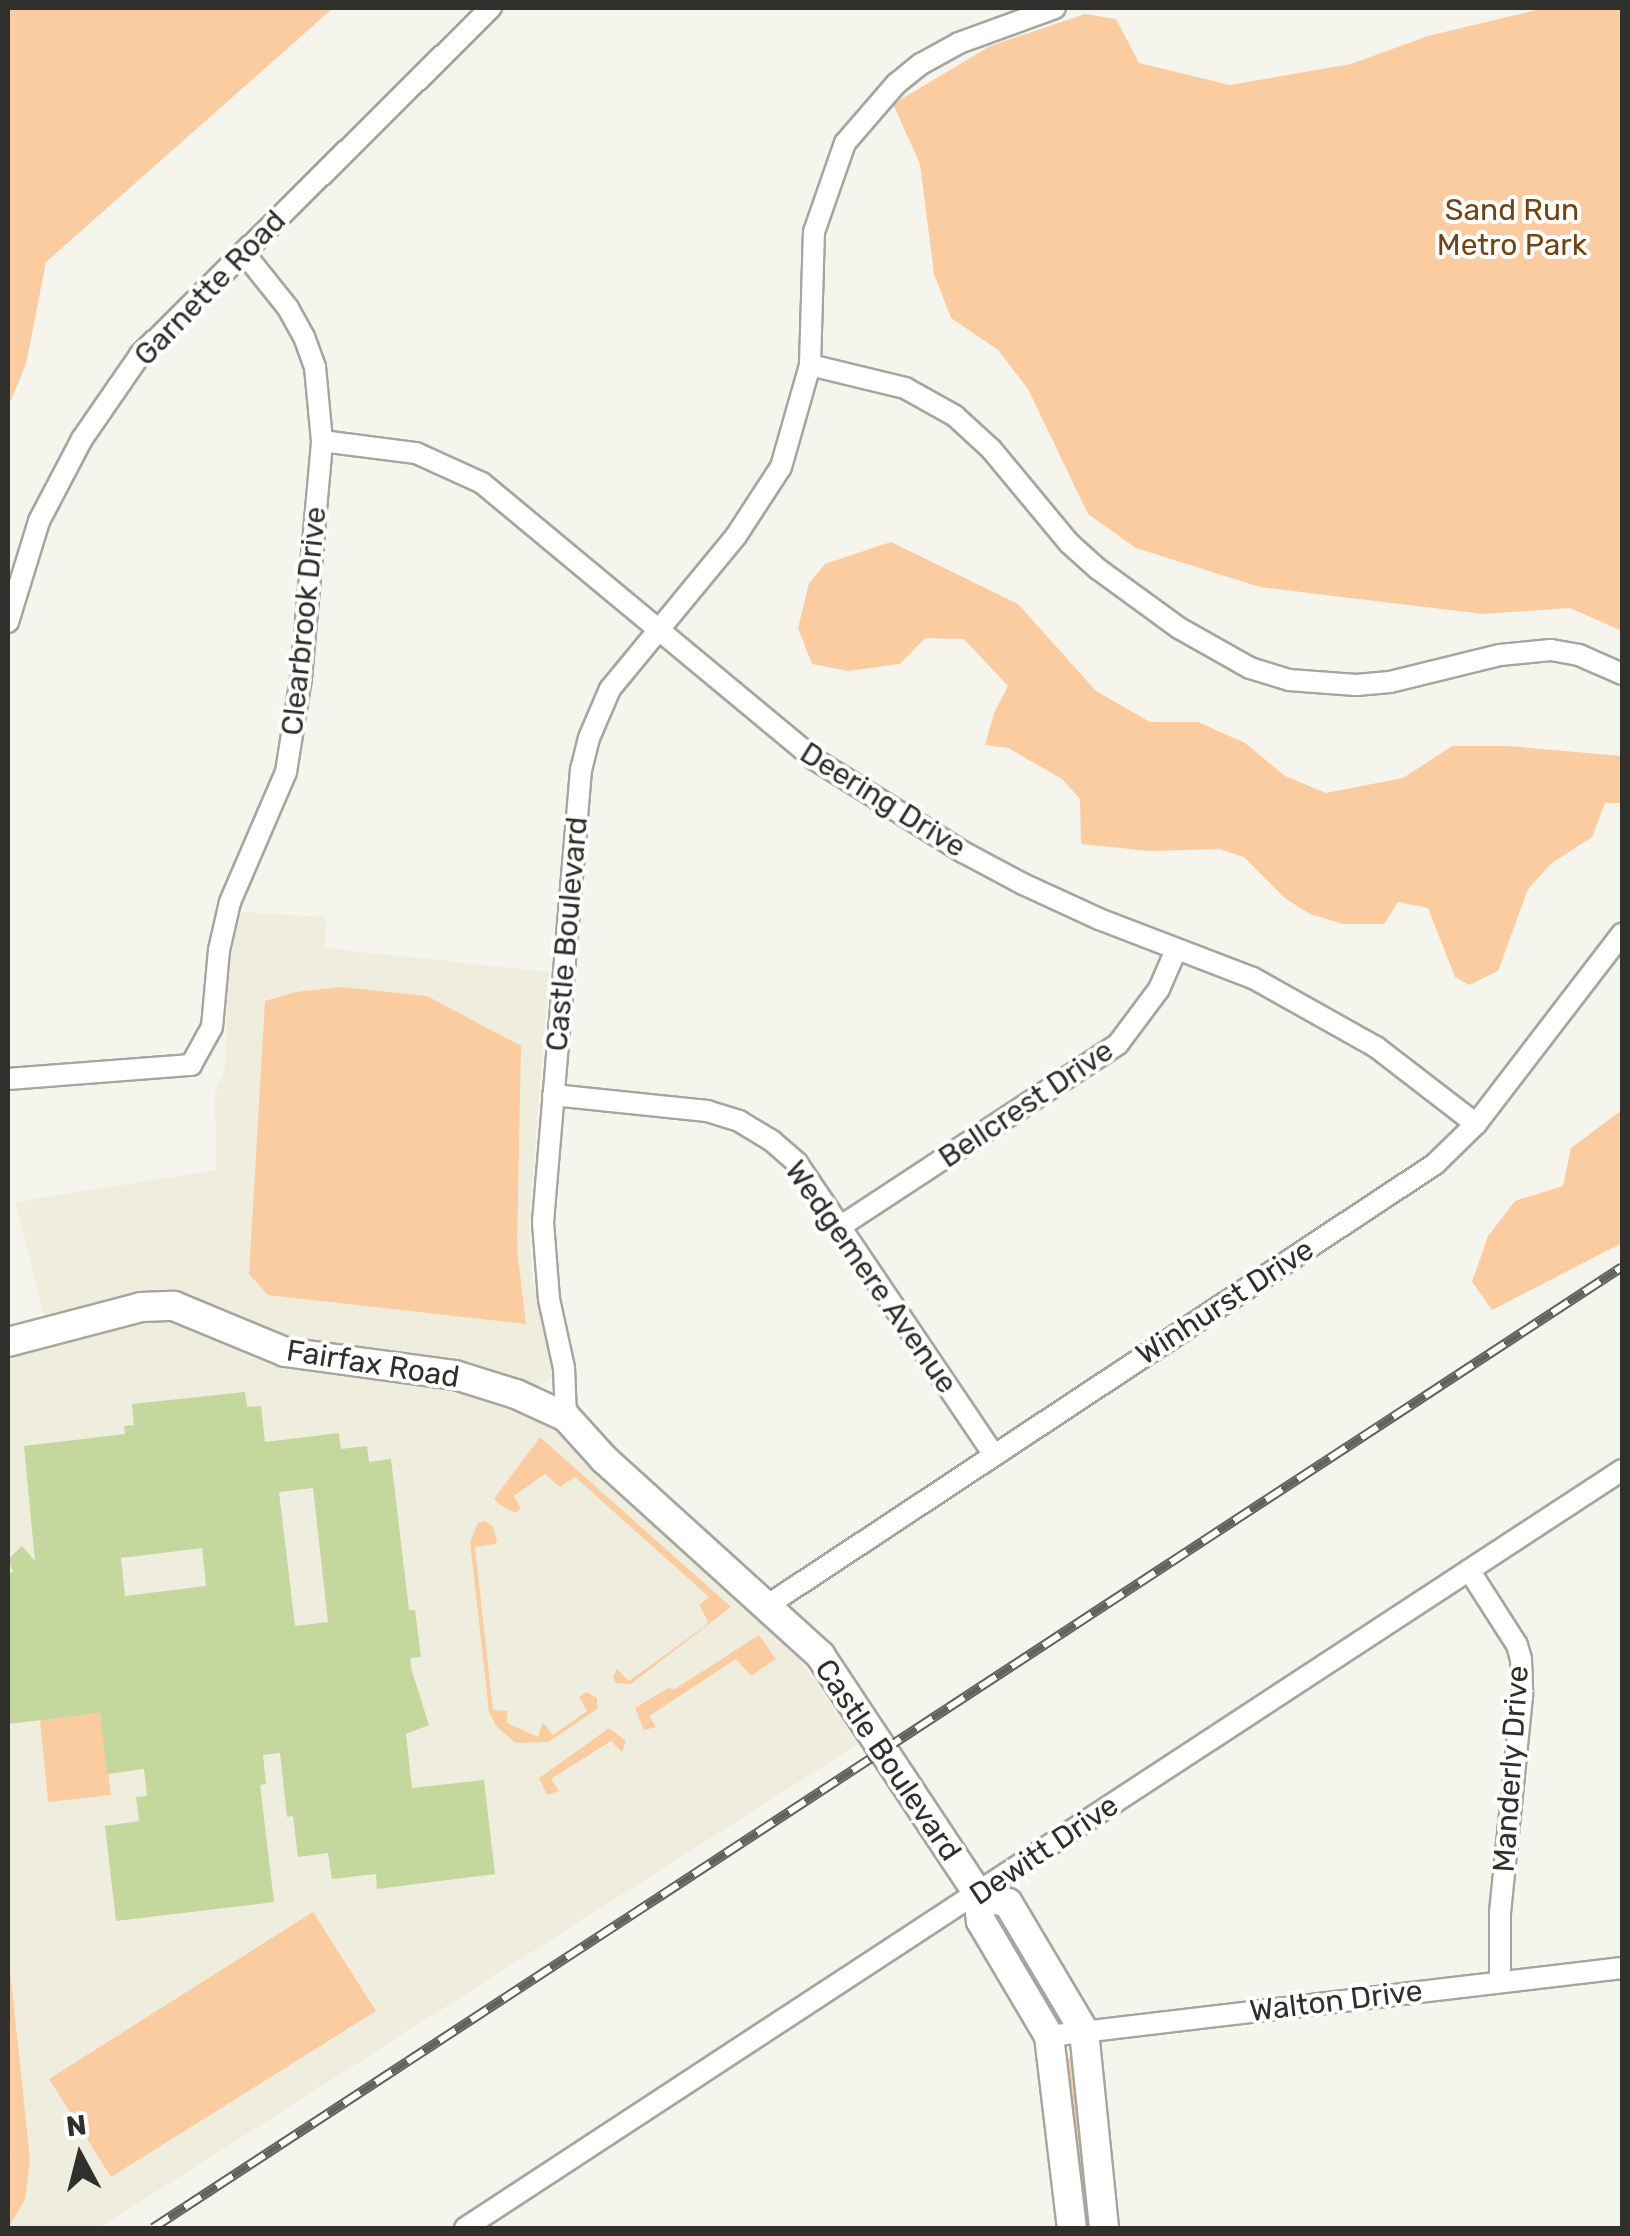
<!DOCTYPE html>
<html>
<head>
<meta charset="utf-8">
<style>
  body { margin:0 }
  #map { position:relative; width:1630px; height:2236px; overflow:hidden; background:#f5f4ed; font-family:Rubik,sans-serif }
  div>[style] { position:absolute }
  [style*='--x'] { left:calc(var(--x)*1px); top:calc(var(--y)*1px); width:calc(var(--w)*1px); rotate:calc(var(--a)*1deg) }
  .built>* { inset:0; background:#efeede }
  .green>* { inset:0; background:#fccca1 }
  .building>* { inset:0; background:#c4d79c }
  .roads { filter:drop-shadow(2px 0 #a6a69f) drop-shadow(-2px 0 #a6a69f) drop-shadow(0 2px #a6a69f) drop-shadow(0 -2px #a6a69f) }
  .street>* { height:20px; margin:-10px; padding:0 10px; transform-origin:10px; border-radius:10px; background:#fff }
  .secondary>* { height:28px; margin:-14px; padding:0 14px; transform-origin:14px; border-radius:14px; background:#fff }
  .rail>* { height:10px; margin-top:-5px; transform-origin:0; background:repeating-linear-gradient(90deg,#fff 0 19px,#62625e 0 38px); box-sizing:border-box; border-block:2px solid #62625e }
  span { translate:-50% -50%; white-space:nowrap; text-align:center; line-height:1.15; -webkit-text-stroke:8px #fff; paint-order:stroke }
  .park-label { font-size:30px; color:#724411 }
  .street-label { font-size:30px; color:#2f2f2c }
  .frame { position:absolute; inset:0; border:10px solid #2f2f2c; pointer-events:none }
  .north { position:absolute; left:30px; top:2106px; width:100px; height:100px; -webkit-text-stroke:8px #fff; paint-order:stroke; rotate:353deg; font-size:28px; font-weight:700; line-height:40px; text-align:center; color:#2f2f2c }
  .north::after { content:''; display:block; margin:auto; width:35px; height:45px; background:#2f2f2c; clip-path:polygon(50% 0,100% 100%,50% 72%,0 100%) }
</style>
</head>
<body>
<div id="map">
  <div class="built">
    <i style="clip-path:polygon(242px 912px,326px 917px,325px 948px,549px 972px,529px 1225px,533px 1280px,554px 1366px,552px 1377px,540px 1386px,554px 1430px,782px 1634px,858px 1744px,99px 2228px,8px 2228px,8px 1355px,51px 1342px,15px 1202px,216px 1170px,215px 1092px,225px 1068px,229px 949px)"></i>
  </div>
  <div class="green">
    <i style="clip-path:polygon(8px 8px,333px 8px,46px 262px,26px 364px,8px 407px)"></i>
    <i style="clip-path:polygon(1545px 8px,1622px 8px,1622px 631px,1570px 608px,1483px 614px,1260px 587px,1136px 548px,1088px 514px,1028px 389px,998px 350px,951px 318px,934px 274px,920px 164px,893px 104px,990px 46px,1085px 14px,1116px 19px,1139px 63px,1230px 85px,1351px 64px,1428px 36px)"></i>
    <i style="clip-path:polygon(891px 542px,1018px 604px,1096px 691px,1150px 722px,1198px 722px,1245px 743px,1285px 776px,1326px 793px,1403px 778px,1452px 746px,1508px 746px,1622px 756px,1622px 803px,1605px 803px,1592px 837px,1552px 863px,1528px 889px,1498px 971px,1469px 985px,1455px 977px,1428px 908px,1398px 902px,1384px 924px,1343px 924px,1310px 914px,1286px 899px,1244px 857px,1220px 849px,1150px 851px,1081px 844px,1080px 799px,1062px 779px,1008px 748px,985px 745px,994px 713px,1008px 686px,964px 639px,925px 638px,900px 664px,848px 671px,812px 664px,798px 628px,809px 583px,825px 564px)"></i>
    <i style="clip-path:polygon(341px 987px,427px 996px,521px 1046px,517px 1248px,526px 1324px,268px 1295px,249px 1274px,265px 1001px,296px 992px)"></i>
    <i style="clip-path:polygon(1622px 1110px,1622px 1243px,1492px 1310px,1472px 1282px,1488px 1236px,1515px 1201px,1563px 1186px,1571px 1148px)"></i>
    <i style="clip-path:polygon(540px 1437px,731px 1607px,631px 1684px,615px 1683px,613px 1676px,617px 1669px,629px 1681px,705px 1626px,708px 1621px,699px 1605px,709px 1597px,575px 1477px,560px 1487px,545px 1474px,514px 1496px,521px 1509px,515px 1513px,499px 1504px,494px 1499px)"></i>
    <i style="clip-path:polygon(485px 1521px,493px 1527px,497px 1540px,495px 1544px,475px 1547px,493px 1710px,507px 1711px,507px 1723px,538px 1737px,543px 1722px,553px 1735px,587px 1711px,579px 1697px,587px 1692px,597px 1698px,597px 1709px,549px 1742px,516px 1743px,496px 1726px,489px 1712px,470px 1542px,478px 1523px)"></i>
    <i style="clip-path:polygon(759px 1635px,776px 1659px,751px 1676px,736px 1659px,649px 1716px,656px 1727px,644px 1730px,635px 1708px,668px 1688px,675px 1689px)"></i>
    <i style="clip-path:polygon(100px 1713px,111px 1795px,48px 1802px,40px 1720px)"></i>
    <i style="clip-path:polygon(609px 1728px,626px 1741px,622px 1752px,611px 1741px,551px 1779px,559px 1791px,547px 1795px,539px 1778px)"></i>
    <i style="clip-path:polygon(313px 1912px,376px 2011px,111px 2177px,49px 2079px)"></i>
    <i style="clip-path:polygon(8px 1951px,30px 2159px,25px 2200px,8px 2228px)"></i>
    <i style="clip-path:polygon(1072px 2057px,1078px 2060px,1096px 2228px,1081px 2228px,1064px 2059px)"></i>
  </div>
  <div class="building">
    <i style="clip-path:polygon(evenodd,245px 1392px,247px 1407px,261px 1406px,265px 1442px,339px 1433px,341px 1449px,367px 1446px,369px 1462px,391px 1459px,409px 1610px,415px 1610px,421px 1657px,410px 1658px,412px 1671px,429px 1725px,406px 1734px,412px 1788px,484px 1780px,495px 1874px,377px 1889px,376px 1874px,332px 1879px,328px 1853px,298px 1857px,293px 1816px,287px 1817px,280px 1753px,263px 1755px,266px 1784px,260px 1785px,274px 1902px,116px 1921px,105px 1826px,139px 1821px,136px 1797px,147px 1796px,144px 1769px,107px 1774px,100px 1713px,8px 1724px,8px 1573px,13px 1572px,8px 1559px,22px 1546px,35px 1561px,24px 1446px,125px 1434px,124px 1426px,134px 1425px,132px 1404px,245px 1392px,313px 1488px,328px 1622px,295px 1626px,279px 1492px,313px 1488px,245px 1392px,202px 1548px,206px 1586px,125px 1596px,121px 1558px,202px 1548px)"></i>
  </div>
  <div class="roads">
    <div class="street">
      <i style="--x:810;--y:365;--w:98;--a:13.6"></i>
      <i style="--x:905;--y:388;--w:57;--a:29.2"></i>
      <i style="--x:955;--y:416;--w:49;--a:42.5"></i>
      <i style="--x:991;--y:449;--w:122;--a:50.3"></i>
      <i style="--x:1069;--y:543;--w:39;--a:42"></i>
      <i style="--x:1098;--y:569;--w:100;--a:36.1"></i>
      <i style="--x:1179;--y:628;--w:81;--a:29.4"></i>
      <i style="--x:1250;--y:668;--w:41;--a:17.1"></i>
      <i style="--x:1289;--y:680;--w:67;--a:4.3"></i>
      <i style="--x:1356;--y:685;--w:34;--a:-5"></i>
      <i style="--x:1390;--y:682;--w:113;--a:-13.8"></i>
      <i style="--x:1500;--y:655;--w:51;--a:-5.6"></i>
      <i style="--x:1551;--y:650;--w:28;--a:10"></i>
      <i style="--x:1579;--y:655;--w:47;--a:23.8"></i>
      <i style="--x:322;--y:441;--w:95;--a:7.3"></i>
      <i style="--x:416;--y:453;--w:72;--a:24.4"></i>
      <i style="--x:482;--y:483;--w:432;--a:39.7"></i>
      <i style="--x:814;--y:759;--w:176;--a:32"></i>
      <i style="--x:963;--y:852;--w:68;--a:28.1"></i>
      <i style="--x:1023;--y:884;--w:84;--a:24.7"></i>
      <i style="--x:1099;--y:919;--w:165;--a:21"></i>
      <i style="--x:1253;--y:978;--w:141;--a:29.3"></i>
      <i style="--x:1376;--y:1047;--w:126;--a:37.6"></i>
      <i style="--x:8;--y:622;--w:106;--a:-72.9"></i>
      <i style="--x:39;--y:521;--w:93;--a:-62.3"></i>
      <i style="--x:82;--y:439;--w:102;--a:-55.4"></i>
      <i style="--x:140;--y:355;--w:494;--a:-44.7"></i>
      <i style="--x:8;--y:1079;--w:184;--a:-4.4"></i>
      <i style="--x:191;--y:1065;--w:43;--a:-61.1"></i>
      <i style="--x:212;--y:1027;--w:77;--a:-84.8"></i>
      <i style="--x:219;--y:950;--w:49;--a:-77.1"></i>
      <i style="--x:230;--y:902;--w:142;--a:-66.7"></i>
      <i style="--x:286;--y:772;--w:95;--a:-80.9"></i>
      <i style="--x:301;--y:678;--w:238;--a:-84.9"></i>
      <i style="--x:322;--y:441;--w:74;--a:-95.4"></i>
      <i style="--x:315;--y:367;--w:32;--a:-110"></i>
      <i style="--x:304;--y:337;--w:33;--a:-119"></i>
      <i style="--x:288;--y:308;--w:70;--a:-128.7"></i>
      <i style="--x:553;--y:1095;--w:155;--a:5.9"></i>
      <i style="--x:707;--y:1111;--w:34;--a:17"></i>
      <i style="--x:739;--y:1121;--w:39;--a:31"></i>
      <i style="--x:772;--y:1141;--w:33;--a:41"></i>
      <i style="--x:797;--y:1163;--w:351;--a:56"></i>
      <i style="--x:841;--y:1226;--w:331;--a:-33.3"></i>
      <i style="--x:1118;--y:1044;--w:69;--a:-53.3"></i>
      <i style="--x:1159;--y:989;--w:43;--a:-66.4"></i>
      <i style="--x:566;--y:1417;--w:49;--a:-92.3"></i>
      <i style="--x:564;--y:1368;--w:71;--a:-102.3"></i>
      <i style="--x:549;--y:1299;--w:77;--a:-94.5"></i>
      <i style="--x:543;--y:1222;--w:454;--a:-85.2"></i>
      <i style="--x:581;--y:770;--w:33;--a:-76"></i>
      <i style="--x:589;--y:738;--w:53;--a:-66.8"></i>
      <i style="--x:610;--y:689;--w:198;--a:-50.5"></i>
      <i style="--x:736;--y:536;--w:82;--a:-56.9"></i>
      <i style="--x:781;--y:467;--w:106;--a:-74.1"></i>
      <i style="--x:810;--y:365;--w:133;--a:-88.3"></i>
      <i style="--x:814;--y:232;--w:94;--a:-70.8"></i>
      <i style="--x:845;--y:143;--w:78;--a:-49.2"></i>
      <i style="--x:896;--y:84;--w:32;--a:-39"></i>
      <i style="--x:921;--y:64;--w:43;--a:-28.9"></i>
      <i style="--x:959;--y:43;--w:102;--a:-20"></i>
      <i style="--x:1469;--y:1570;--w:89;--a:57.4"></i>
      <i style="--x:1517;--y:1645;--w:15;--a:74"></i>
      <i style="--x:1521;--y:1659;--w:37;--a:88"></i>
      <i style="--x:1522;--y:1696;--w:219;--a:95.8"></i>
      <i style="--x:1500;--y:1914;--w:68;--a:90"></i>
      <i style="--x:768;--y:1605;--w:800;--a:-33.47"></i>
      <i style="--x:1435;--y:1164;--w:57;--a:-44.3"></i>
      <i style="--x:1476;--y:1124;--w:240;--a:-52.5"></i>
      <i style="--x:1049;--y:2036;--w:577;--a:-6.77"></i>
      <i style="--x:465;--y:2228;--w:1383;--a:-33.23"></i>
    </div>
    <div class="secondary">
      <i style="--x:8;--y:1342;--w:138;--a:-14.7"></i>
      <i style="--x:141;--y:1307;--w:33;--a:-2"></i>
      <i style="--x:174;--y:1306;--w:120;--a:22.5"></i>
      <i style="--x:285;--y:1352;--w:172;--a:7.7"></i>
      <i style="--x:455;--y:1375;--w:64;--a:17.3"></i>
      <i style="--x:516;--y:1394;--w:55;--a:24.7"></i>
      <i style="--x:566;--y:1417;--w:57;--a:47.9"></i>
      <i style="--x:604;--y:1459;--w:292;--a:42.2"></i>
      <i style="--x:820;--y:1655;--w:287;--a:56.5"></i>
      <i style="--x:978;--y:1894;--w:27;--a:84"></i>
      <i style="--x:981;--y:1921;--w:134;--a:59.4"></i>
      <i style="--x:1049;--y:2036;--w:193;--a:83.2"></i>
      <i style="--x:978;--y:1894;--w:31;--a:17"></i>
      <i style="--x:1008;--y:1903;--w:149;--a:59.3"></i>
      <i style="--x:1084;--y:2031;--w:198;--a:84.2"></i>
    </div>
  </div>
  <div class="rail">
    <i style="--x:153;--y:2228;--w:1755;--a:-33.19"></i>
  </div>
  <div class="park-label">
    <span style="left:1512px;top:227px">Sand Run<br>Metro Park</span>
  </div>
  <div class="street-label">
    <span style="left:210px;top:288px;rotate:-46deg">Garnette Road</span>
    <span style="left:304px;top:621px;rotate:-84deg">Clearbrook Drive</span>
    <span style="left:883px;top:800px;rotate:32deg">Deering Drive</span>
    <span style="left:567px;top:934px;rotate:-85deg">Castle Boulevard</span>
    <span style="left:1026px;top:1104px;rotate:-34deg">Bellcrest Drive</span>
    <span style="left:871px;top:1277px;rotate:55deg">Wedgemere Avenue</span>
    <span style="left:1225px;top:1302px;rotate:-33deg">Winhurst Drive</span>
    <span style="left:373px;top:1364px;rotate:9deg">Fairfax Road</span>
    <span style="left:888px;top:1760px;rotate:56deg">Castle Boulevard</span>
    <span style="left:1511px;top:1769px;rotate:-86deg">Manderly Drive</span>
    <span style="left:1044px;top:1850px;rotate:-34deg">Dewitt Drive</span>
    <span style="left:1336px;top:2001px;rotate:-7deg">Walton Drive</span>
  </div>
  <div class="frame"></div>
  <div class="north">N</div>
</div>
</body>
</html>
